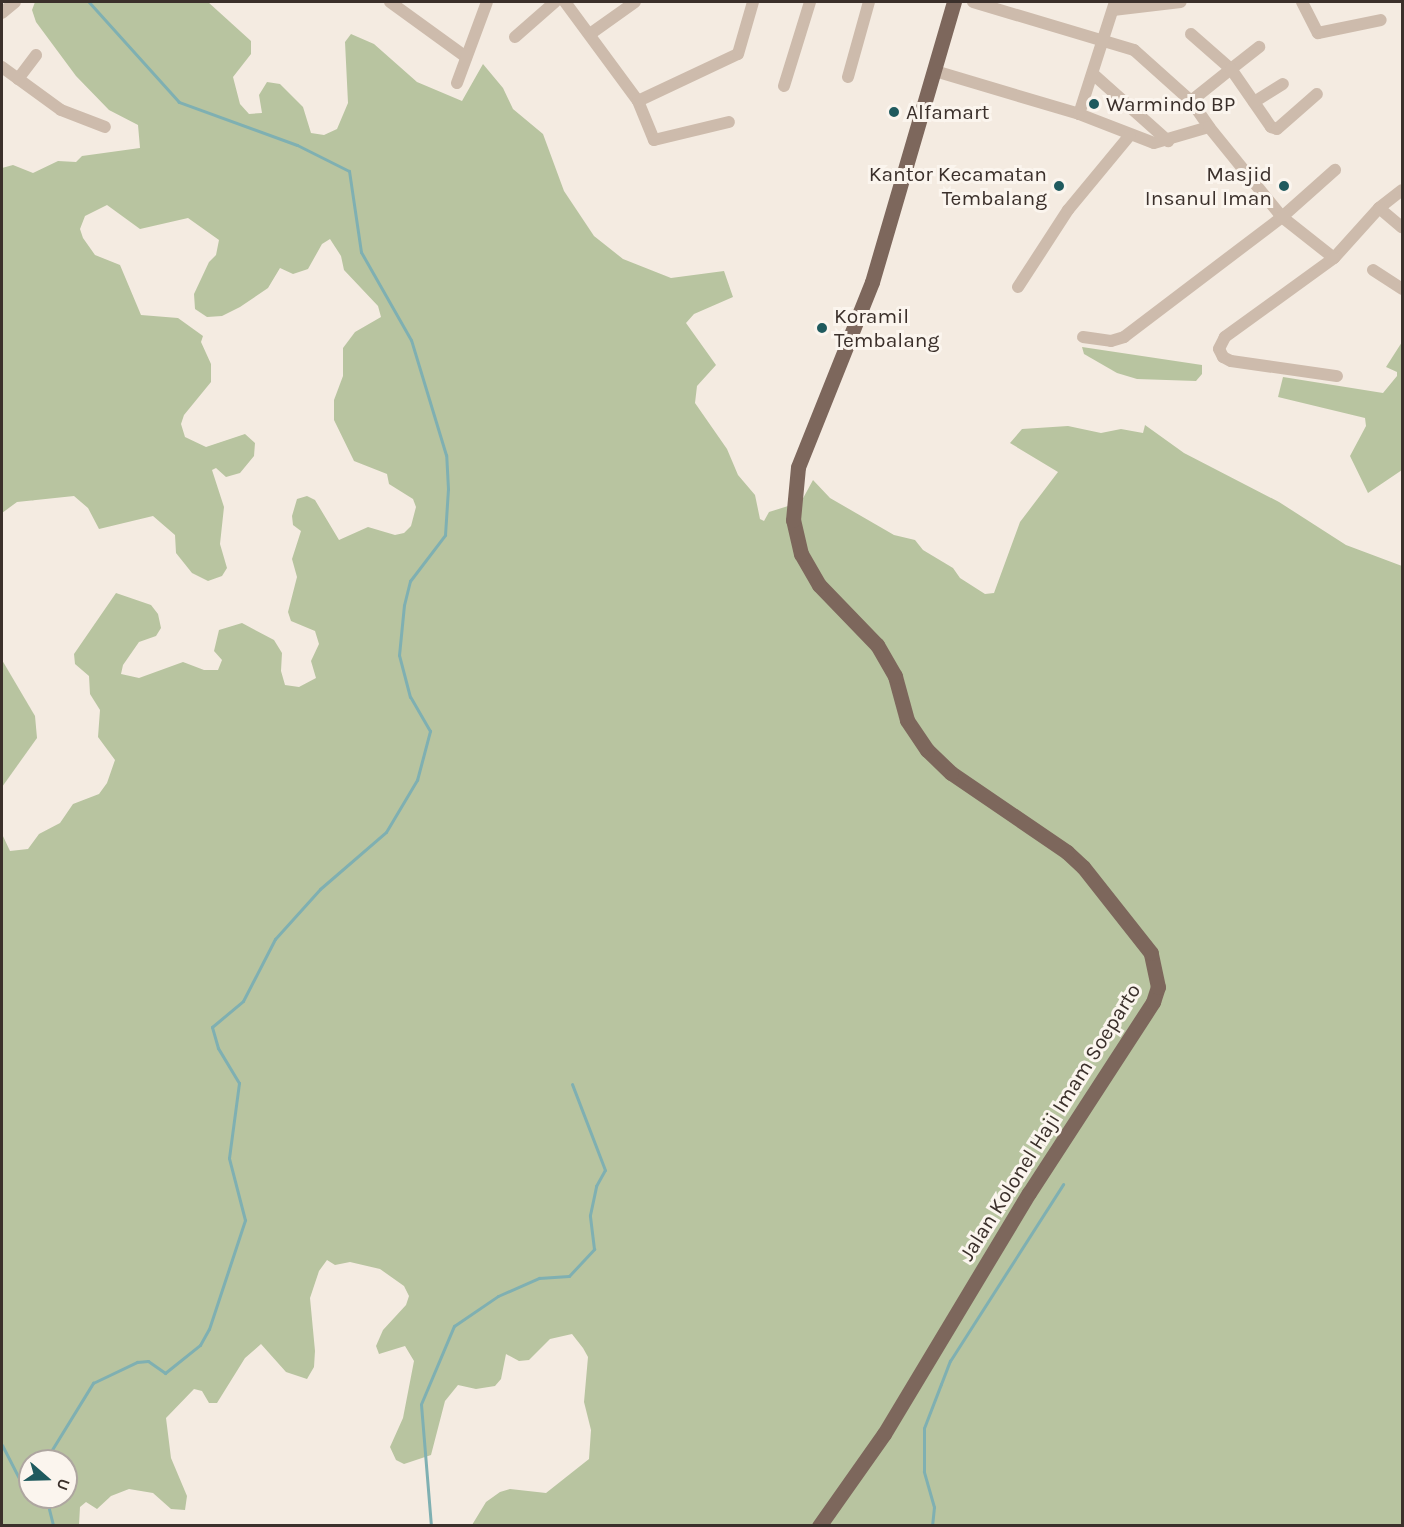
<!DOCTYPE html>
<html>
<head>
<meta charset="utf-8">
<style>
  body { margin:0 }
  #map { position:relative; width:1404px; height:1527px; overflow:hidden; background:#f4ebe1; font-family:Karla,sans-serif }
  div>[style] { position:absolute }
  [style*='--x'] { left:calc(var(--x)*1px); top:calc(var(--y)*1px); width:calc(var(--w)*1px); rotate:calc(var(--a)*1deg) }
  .green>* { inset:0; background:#b8c4a0 }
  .stream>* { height:3px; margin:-1.5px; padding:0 1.5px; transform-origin:1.5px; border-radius:1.5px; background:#7fb0b2 }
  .minor>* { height:12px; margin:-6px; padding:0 6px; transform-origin:6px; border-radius:6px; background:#cdbbac }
  .major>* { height:15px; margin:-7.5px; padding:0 7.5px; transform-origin:7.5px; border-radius:7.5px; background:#7d675c }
  .dots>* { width:16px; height:16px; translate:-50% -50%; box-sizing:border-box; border:3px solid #fbf5ee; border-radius:50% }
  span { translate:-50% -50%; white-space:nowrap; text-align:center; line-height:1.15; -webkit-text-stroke:6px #fbf5ee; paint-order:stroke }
  .poi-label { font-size:21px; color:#3b302b }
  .left { translate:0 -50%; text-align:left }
  .right { translate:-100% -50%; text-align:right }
  .street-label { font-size:21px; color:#3b302b }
  .frame { position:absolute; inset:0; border:3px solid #3b302b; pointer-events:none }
  .north { position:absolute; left:18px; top:1449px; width:60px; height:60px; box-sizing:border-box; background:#fbf5ee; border:2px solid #aea6a0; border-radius:50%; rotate:110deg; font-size:16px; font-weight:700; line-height:24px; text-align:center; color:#3b302b }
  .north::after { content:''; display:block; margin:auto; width:21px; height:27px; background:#1f5a5e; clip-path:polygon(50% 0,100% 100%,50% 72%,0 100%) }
</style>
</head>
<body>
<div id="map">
  <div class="green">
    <i style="clip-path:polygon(evenodd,35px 2px,208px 2px,251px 41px,251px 54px,233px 77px,240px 104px,249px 114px,262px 113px,259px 95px,267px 82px,280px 84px,303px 107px,311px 133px,324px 135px,337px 129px,348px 103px,345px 42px,351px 34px,374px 44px,417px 82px,462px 101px,483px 64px,503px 88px,513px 109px,543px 134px,564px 191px,594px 236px,623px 259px,671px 278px,724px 271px,733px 297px,694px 314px,686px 323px,716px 365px,697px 386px,695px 403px,727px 449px,738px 475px,755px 495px,760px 519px,764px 521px,769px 512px,801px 502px,813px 480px,830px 498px,894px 535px,915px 540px,923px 550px,953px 568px,960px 578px,985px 594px,994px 593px,1020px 522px,1058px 472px,1010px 443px,1022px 429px,1068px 426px,1101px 433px,1121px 429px,1143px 433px,1145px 425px,1184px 453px,1279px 502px,1346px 545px,1402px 566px,1402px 1525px,472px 1525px,486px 1502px,500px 1492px,510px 1489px,546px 1493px,589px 1459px,591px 1430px,584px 1402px,588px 1357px,583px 1348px,572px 1334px,550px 1339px,529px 1360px,519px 1361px,506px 1354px,501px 1379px,495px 1386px,476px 1389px,458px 1385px,445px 1401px,431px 1455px,404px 1464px,396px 1460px,390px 1447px,403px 1418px,414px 1361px,405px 1346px,379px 1354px,376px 1346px,383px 1330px,406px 1305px,409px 1296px,404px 1286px,380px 1269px,350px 1262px,335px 1265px,327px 1260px,319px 1271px,310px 1298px,315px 1351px,314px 1367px,307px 1379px,286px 1372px,261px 1344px,245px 1358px,217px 1403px,209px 1403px,202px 1391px,194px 1389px,166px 1418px,171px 1458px,187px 1496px,185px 1510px,171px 1509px,153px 1493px,129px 1489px,111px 1496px,97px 1509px,86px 1502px,80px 1507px,79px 1525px,2px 1525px,2px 834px,10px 851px,28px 849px,39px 834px,60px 823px,73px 804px,99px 794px,107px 783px,115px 760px,98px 737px,100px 710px,90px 694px,89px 676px,75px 664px,74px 654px,116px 593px,151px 605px,158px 614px,161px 628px,156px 636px,139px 642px,123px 665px,121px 674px,139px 678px,183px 662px,204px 670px,218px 670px,222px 660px,214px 651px,219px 630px,242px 623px,274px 640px,282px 653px,281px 671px,285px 685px,299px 687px,316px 678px,311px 661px,319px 644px,315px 631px,291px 621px,288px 612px,297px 577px,292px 559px,301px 531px,293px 525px,292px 516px,297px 499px,307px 496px,315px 500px,339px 540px,368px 527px,395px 535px,404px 533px,411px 526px,416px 507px,413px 499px,389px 484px,387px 474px,354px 461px,334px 420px,334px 400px,343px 376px,343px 348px,355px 332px,381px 317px,378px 306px,344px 270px,341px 256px,330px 239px,322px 244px,308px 269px,293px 274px,280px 268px,268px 288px,240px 307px,222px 316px,207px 317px,195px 309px,194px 294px,209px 262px,216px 255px,219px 240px,188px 218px,140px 229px,107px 205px,85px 216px,80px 229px,83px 238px,95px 255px,120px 265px,141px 315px,178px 318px,203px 336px,201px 342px,211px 364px,211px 382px,184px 415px,181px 424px,185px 437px,206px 447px,245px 434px,255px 443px,254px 456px,240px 473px,226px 477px,216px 468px,212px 470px,224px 507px,220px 544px,227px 568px,222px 576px,208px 581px,192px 573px,176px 553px,175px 535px,153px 516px,99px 529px,88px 508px,74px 496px,17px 502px,2px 513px,2px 168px,13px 165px,33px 173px,58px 161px,76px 162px,82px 156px,140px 148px,138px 125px,109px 110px,76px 76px,36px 22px,32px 10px,35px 2px,30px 1461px,66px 1461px,66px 1497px,30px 1497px,30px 1461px)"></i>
    <i style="clip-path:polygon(1402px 342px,1402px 470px,1368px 493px,1350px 456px,1366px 426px,1365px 418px,1278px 397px,1283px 377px,1383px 393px,1397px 376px,1397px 372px,1386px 367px)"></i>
    <i style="clip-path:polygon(1082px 347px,1202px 365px,1202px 374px,1196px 381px,1137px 379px,1117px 373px,1084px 354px)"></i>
    <i style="clip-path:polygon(2px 660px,35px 716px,37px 738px,2px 787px)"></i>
  </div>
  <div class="stream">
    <i style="--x:2;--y:1445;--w:44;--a:62.9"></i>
    <i style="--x:22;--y:1484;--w:10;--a:37"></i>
    <i style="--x:45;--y:1461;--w:92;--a:-58.4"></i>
    <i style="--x:93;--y:1383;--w:49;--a:-25.5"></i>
    <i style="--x:137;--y:1362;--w:11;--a:-5"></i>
    <i style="--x:148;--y:1361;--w:21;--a:35"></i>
    <i style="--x:165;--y:1373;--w:45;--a:-38.7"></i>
    <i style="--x:200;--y:1345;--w:18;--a:-61"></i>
    <i style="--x:209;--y:1329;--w:115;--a:-71.7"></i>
    <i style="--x:245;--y:1220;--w:64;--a:-104.5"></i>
    <i style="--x:229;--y:1158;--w:76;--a:-82.4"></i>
    <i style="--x:239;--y:1083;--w:41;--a:-121"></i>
    <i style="--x:218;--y:1048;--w:22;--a:-106"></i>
    <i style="--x:212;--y:1027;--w:40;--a:-40"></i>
    <i style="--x:243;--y:1001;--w:70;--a:-62.7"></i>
    <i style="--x:275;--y:939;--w:67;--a:-48"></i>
    <i style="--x:320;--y:889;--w:87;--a:-40.8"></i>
    <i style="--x:386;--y:832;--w:61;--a:-59.2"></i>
    <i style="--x:417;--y:780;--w:51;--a:-75.1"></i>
    <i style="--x:430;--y:731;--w:39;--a:-120"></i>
    <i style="--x:410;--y:697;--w:43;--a:-104.7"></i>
    <i style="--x:399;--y:655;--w:50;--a:-84.3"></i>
    <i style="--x:404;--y:605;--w:25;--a:-76"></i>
    <i style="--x:410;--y:581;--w:58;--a:-52.7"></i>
    <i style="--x:445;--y:535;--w:46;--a:-86.3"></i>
    <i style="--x:448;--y:489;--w:34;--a:-93"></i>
    <i style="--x:446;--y:455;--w:120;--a:-106.9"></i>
    <i style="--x:411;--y:340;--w:101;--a:-119.6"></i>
    <i style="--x:361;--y:252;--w:82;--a:-98.4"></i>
    <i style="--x:349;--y:171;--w:58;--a:-153.4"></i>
    <i style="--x:297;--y:145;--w:126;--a:-160"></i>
    <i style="--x:179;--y:102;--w:135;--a:-132"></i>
    <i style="--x:38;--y:1497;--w:13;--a:39"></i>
    <i style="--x:46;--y:1497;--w:30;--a:76"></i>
    <i style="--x:431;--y:1526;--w:122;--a:-94.7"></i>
    <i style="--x:421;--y:1404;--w:85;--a:-67.1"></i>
    <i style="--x:454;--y:1326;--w:53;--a:-34.3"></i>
    <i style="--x:498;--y:1296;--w:45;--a:-23.7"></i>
    <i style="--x:539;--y:1278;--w:30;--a:-4"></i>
    <i style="--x:569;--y:1276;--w:37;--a:-47"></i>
    <i style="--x:594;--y:1249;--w:34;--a:-97"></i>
    <i style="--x:590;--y:1215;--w:30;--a:-78"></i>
    <i style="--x:596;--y:1186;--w:18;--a:-61"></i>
    <i style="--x:605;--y:1170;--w:92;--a:-111"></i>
    <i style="--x:932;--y:1526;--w:19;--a:-84"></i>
    <i style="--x:934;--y:1507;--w:37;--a:-106"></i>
    <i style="--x:924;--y:1471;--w:43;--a:-90"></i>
    <i style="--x:924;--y:1428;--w:47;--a:-68.9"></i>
    <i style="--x:941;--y:1384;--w:25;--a:-69"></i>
    <i style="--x:950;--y:1361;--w:210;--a:-57.4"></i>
  </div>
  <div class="minor">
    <i style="--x:390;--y:2;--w:94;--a:35.9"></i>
    <i style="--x:565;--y:2;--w:123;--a:53.6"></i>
    <i style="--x:638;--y:101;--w:42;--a:67.7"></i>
    <i style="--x:654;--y:140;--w:77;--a:-13.5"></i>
    <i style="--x:973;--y:2;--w:168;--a:16.6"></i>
    <i style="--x:1134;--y:50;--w:76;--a:41.8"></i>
    <i style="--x:1191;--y:101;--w:32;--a:55"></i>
    <i style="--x:1302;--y:2;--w:35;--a:63"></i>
    <i style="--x:1318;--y:33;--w:64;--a:-11.7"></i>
    <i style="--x:1113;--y:10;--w:68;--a:-6.7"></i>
    <i style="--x:2;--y:13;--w:17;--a:-40"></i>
    <i style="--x:590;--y:34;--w:55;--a:-35.4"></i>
    <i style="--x:1191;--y:34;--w:53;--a:41.2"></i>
    <i style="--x:1231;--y:69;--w:36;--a:-38"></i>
    <i style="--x:515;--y:37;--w:53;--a:-41.2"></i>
    <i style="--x:2;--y:67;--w:73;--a:36.1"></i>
    <i style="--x:61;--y:110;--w:47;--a:21.1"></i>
    <i style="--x:935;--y:71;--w:150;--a:16.6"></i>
    <i style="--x:1079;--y:114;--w:80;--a:21.1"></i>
    <i style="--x:1154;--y:143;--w:57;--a:-16.2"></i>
    <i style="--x:1209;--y:127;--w:116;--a:51"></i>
    <i style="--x:1282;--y:217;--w:66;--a:38.3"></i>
    <i style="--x:1334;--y:258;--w:67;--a:-48"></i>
    <i style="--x:1379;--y:208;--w:29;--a:-38"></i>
    <i style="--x:1093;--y:74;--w:101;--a:41.8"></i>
    <i style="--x:848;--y:77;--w:78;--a:-74.4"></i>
    <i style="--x:18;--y:79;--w:30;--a:-53"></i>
    <i style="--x:457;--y:83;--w:86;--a:-69.7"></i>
    <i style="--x:784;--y:86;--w:88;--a:-72.8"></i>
    <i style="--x:638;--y:101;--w:110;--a:-25.2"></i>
    <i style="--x:738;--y:54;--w:54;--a:-73.9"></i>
    <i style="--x:1191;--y:101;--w:51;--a:-38.7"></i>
    <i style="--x:1231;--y:69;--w:70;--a:55.4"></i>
    <i style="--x:1271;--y:127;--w:6;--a:18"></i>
    <i style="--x:1277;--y:129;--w:53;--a:-41.2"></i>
    <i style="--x:1254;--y:102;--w:34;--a:-32"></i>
    <i style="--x:1079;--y:114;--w:118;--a:-72.2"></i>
    <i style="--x:1379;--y:208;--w:30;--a:40"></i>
    <i style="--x:1334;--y:258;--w:135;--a:144.1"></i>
    <i style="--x:1225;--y:337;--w:13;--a:117"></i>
    <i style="--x:1219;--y:349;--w:9;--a:63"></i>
    <i style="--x:1223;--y:357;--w:9;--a:27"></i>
    <i style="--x:1231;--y:361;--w:107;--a:8.1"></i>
    <i style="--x:1373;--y:270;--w:35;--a:33"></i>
    <i style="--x:1018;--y:287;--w:92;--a:-57"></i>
    <i style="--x:1068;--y:210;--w:97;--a:-50.4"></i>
    <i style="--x:1083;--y:337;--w:28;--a:8"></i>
    <i style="--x:1111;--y:341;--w:14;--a:-17"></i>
    <i style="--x:1124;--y:337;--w:198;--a:-37.2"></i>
    <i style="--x:1282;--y:217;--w:71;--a:-41.6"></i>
  </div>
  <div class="major">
    <i style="--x:819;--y:1526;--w:113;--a:-54.8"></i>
    <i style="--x:884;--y:1434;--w:281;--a:-59"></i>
    <i style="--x:1029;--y:1193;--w:228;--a:-57"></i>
    <i style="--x:1153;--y:1002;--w:16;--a:-72"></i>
    <i style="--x:1158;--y:987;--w:35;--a:-102"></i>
    <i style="--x:1151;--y:953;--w:110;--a:-128.3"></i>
    <i style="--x:1083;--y:867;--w:22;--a:-137"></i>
    <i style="--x:1067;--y:852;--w:140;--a:-145.7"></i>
    <i style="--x:951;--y:773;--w:33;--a:-136"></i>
    <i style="--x:927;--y:750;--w:36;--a:-124"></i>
    <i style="--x:907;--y:720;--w:46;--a:-105.3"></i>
    <i style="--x:895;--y:676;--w:36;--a:-120"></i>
    <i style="--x:877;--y:645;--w:83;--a:-134"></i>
    <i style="--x:819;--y:585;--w:36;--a:-120"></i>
    <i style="--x:801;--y:554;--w:35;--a:-103"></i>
    <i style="--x:793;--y:520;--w:53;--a:-84.6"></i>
    <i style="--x:798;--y:467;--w:199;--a:-68.2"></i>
    <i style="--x:872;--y:282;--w:292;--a:-73.7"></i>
  </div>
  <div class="dots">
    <i style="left:1094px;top:104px;background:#1f5a5e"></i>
    <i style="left:894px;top:112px;background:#1f5a5e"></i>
    <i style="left:1059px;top:186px;background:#1f5a5e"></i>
    <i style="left:1284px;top:186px;background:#1f5a5e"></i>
    <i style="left:822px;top:328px;background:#1f5a5e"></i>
  </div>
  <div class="poi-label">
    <span class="left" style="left:1106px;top:104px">Warmindo BP</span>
    <span class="left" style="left:906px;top:112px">Alfamart</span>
    <span class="right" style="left:1047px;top:186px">Kantor Kecamatan<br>Tembalang</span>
    <span class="right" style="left:1272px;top:186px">Masjid<br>Insanul Iman</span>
    <span class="left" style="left:834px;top:328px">Koramil<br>Tembalang</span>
  </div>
  <div class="street-label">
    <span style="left:1050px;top:1122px;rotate:-58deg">Jalan Kolonel Haji Imam Soeparto</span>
  </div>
  <div class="frame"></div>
  <div class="north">U</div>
</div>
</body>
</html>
